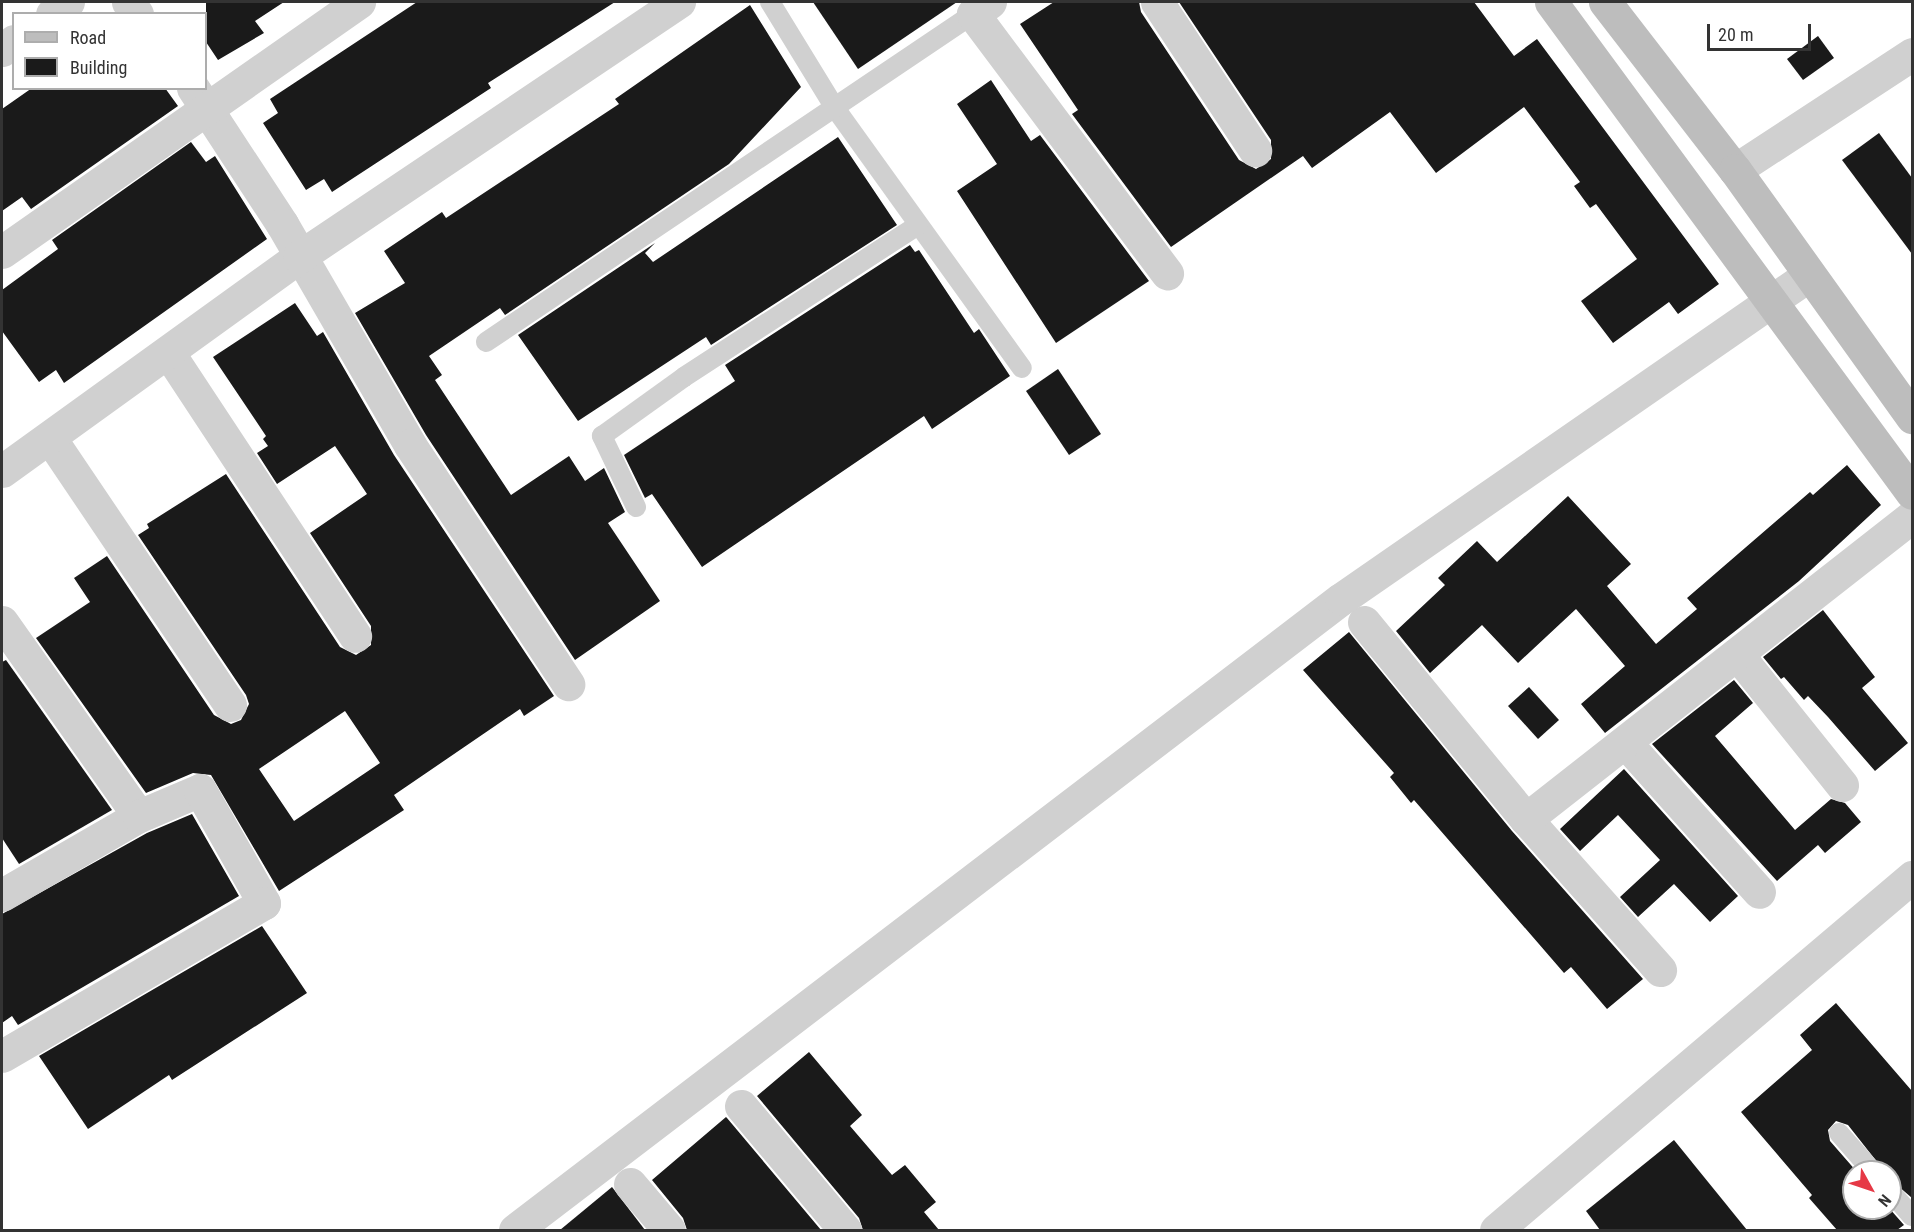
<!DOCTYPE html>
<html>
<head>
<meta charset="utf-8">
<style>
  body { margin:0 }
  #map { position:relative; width:1914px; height:1232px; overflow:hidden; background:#fff; font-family:"Roboto Condensed",sans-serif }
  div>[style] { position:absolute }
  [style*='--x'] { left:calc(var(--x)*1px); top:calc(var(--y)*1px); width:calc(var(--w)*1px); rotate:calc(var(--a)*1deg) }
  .building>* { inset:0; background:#1a1a1a }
  .lane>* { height:20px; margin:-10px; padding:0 10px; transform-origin:10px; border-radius:10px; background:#d0d0d0 }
  .street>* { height:33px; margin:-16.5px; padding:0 16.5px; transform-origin:16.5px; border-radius:16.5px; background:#d0d0d0 }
  .secondary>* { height:33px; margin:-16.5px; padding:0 16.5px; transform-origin:16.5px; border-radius:16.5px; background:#bdbdbd }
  span { translate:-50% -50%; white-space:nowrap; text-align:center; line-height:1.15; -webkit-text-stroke:6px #fff; paint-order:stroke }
  .frame { position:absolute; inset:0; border:3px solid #333; pointer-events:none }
  .legend { position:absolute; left:12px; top:12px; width:195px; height:78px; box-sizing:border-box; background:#fff; border:2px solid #adadad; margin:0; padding:8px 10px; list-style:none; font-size:18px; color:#333 }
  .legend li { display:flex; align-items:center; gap:12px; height:30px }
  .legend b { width:30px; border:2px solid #adadad }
  .north { position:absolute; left:1842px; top:1160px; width:60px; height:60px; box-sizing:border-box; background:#fff; border:2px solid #adadad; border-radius:50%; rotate:130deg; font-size:16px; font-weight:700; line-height:24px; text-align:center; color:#333 }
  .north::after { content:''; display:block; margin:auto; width:21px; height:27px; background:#e63946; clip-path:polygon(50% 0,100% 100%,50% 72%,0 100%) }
  .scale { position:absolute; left:1707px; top:24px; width:104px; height:27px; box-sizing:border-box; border:3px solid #333; border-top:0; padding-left:8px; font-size:18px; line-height:21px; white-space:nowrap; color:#333; -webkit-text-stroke:4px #fff; paint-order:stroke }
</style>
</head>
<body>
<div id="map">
  <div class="building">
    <i style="clip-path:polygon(206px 2px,284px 2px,255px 21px,264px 33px,218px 60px,206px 42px)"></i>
    <i style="clip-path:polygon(417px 2px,615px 2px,488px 83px,491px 88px,332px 192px,324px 179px,306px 190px,263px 123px,278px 113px,270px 99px)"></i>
    <i style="clip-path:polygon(813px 2px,957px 2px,858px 69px)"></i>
    <i style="clip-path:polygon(1054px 2px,1139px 2px,1141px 12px,1239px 160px,1256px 169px,1271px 159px,1271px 140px,1179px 2px,1474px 2px,1514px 56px,1537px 39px,1719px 284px,1678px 314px,1669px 302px,1613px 343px,1581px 301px,1637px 259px,1596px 204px,1590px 208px,1574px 186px,1580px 182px,1524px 107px,1436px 173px,1390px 112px,1312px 168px,1303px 156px,1171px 247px,1072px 114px,1078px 110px,1020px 24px)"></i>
    <i style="clip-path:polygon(750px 5px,801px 87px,729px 164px,505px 315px,500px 308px,429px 356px,442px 375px,435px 380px,511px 495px,569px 456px,585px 481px,604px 468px,625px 512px,608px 523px,660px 601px,575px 660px,426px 435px,355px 313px,405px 283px,384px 251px,442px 212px,446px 218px,619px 104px,615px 99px)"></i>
    <i style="clip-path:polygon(1818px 36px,1834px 58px,1803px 80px,1787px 59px)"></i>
    <i style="clip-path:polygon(991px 80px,1031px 141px,1040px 135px,1149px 281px,1056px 343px,957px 191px,997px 164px,957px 104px)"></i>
    <i style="clip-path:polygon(32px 88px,165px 88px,178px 106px,31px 209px,22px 197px,2px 211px,2px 109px)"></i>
    <i style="clip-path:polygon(1879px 133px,1912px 178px,1912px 254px,1842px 160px)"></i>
    <i style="clip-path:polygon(838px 137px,897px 225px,711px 345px,706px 337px,578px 421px,518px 335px,655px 243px,645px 253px,653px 262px)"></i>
    <i style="clip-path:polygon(191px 142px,206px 162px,215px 156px,267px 239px,64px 383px,56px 370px,39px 382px,2px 331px,2px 290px,58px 249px,52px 240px)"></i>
    <i style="clip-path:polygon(910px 245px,915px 252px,919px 250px,974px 333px,979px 329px,1010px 376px,932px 429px,924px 416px,702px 567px,652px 494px,645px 498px,624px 455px,735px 381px,725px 365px)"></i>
    <i style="clip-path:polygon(evenodd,295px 303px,317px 336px,323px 332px,394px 455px,554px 696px,524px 716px,520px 709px,394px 795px,404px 810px,279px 891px,211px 775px,193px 773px,146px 793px,36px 638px,90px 602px,74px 578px,107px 556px,214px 715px,231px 724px,241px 720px,249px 704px,246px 695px,138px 535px,149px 528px,147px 524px,226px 474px,340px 647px,356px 655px,371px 645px,371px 626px,310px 533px,367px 494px,335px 446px,277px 484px,257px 453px,268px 446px,263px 439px,266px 436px,213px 357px,295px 303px,345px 711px,380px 763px,294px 821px,259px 769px,345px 711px)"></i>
    <i style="clip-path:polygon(1058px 369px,1101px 434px,1069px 455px,1026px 391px)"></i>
    <i style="clip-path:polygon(1847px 465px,1881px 505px,1799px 581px,1605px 733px,1581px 704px,1625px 666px,1576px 609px,1518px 663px,1482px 625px,1430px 673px,1396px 631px,1445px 585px,1438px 578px,1477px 541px,1497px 562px,1568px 496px,1631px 564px,1607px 586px,1656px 644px,1697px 609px,1687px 598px,1810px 492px,1813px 495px)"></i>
    <i style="clip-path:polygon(1823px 610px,1875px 677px,1862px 688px,1908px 743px,1875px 771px,1828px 717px,1808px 696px,1804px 700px,1784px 677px,1781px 679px,1763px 657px)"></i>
    <i style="clip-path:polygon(1349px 632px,1512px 831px,1643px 979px,1607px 1009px,1571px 967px,1564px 973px,1414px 800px,1411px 803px,1390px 777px,1394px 773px,1303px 670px)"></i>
    <i style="clip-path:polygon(6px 660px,112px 810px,19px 864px,2px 838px,2px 662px)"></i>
    <i style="clip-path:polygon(1734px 680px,1753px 703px,1715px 736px,1795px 830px,1831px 799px,1845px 803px,1861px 822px,1825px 853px,1818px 845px,1777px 881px,1652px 744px)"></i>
    <i style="clip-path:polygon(1529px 687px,1559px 720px,1538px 739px,1508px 706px)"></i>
    <i style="clip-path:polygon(1624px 769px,1738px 896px,1710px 922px,1674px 884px,1638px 917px,1620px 897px,1660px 860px,1618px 815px,1580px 851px,1560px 829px)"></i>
    <i style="clip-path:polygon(192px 814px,239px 896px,18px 1025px,12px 1016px,2px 1023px,2px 914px,147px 833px)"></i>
    <i style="clip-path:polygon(262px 926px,307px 993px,172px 1080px,169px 1075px,88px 1129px,39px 1056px)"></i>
    <i style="clip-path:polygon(1836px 1003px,1912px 1091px,1912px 1198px,1890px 1179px,1890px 1172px,1885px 1172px,1848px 1125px,1836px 1121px,1828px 1130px,1830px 1141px,1857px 1172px,1854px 1172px,1854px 1208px,1889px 1208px,1904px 1225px,1897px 1230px,1837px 1230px,1809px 1198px,1812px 1195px,1741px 1112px,1812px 1050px,1800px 1035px)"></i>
    <i style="clip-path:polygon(809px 1052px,862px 1115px,850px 1126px,892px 1175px,905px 1165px,936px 1202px,924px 1212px,939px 1230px,863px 1230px,859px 1218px,757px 1096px)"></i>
    <i style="clip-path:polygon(726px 1117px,727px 1118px,821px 1230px,687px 1230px,683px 1218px,652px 1180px)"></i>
    <i style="clip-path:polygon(1674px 1140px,1747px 1230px,1600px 1230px,1586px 1211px)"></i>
    <i style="clip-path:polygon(612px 1187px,645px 1230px,560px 1230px)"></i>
  </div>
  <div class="lane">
    <i style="--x:770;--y:2;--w:124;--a:58.5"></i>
    <i style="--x:835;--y:108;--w:320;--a:54.3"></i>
    <i style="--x:486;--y:342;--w:587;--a:-33.96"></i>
    <i style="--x:636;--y:507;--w:79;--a:-115.6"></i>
    <i style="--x:602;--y:436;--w:101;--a:-35.7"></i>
    <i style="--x:684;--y:377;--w:279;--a:-33"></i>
    <i style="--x:1839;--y:1133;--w:52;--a:48.9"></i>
    <i style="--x:1890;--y:1191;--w:33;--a:49"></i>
  </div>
  <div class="street">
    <i style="--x:128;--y:2;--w:15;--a:53"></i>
    <i style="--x:990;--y:2;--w:21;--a:145"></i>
    <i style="--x:973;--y:14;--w:324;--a:53.2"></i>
    <i style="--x:1157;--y:2;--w:178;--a:56.5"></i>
    <i style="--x:52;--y:14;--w:20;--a:-37"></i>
    <i style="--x:2;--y:50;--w:15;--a:-37"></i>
    <i style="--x:193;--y:88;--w:163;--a:56.8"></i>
    <i style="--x:282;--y:224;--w:255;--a:59.9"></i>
    <i style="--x:410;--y:445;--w:287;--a:56.5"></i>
    <i style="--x:1735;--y:170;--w:212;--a:-33.2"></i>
    <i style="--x:2;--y:252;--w:436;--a:-35"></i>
    <i style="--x:168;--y:352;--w:340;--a:56.6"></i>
    <i style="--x:50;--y:438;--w:322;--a:56"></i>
    <i style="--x:2;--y:471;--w:366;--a:-35.8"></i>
    <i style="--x:299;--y:257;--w:458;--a:-33.9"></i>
    <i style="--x:2;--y:622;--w:237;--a:54.8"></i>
    <i style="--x:1364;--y:622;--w:255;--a:50.6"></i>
    <i style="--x:1526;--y:819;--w:202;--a:48.4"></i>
    <i style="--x:1737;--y:654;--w:168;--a:51.3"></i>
    <i style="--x:1625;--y:742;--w:201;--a:48.2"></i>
    <i style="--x:1526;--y:819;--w:491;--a:-38.1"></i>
    <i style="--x:2;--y:895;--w:158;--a:-30"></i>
    <i style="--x:139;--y:816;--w:66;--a:-23.1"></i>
    <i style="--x:200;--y:790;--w:130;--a:60.5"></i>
    <i style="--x:264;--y:903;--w:303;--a:149.7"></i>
    <i style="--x:741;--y:1106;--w:162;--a:50"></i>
    <i style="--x:630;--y:1184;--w:60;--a:49.7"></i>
    <i style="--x:515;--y:1230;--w:1039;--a:-37.38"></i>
    <i style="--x:1341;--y:599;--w:569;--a:-34.7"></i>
    <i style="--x:1496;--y:1230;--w:546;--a:-40.32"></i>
  </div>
  <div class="secondary">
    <i style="--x:1551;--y:2;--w:609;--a:53.68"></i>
    <i style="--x:1605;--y:2;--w:212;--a:52.3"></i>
    <i style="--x:1735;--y:170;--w:304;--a:54.4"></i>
  </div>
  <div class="frame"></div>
  <ul class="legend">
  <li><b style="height:8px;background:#bdbdbd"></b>Road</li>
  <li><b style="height:16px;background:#1a1a1a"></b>Building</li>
  </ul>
  <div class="north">N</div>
  <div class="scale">20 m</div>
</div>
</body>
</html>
